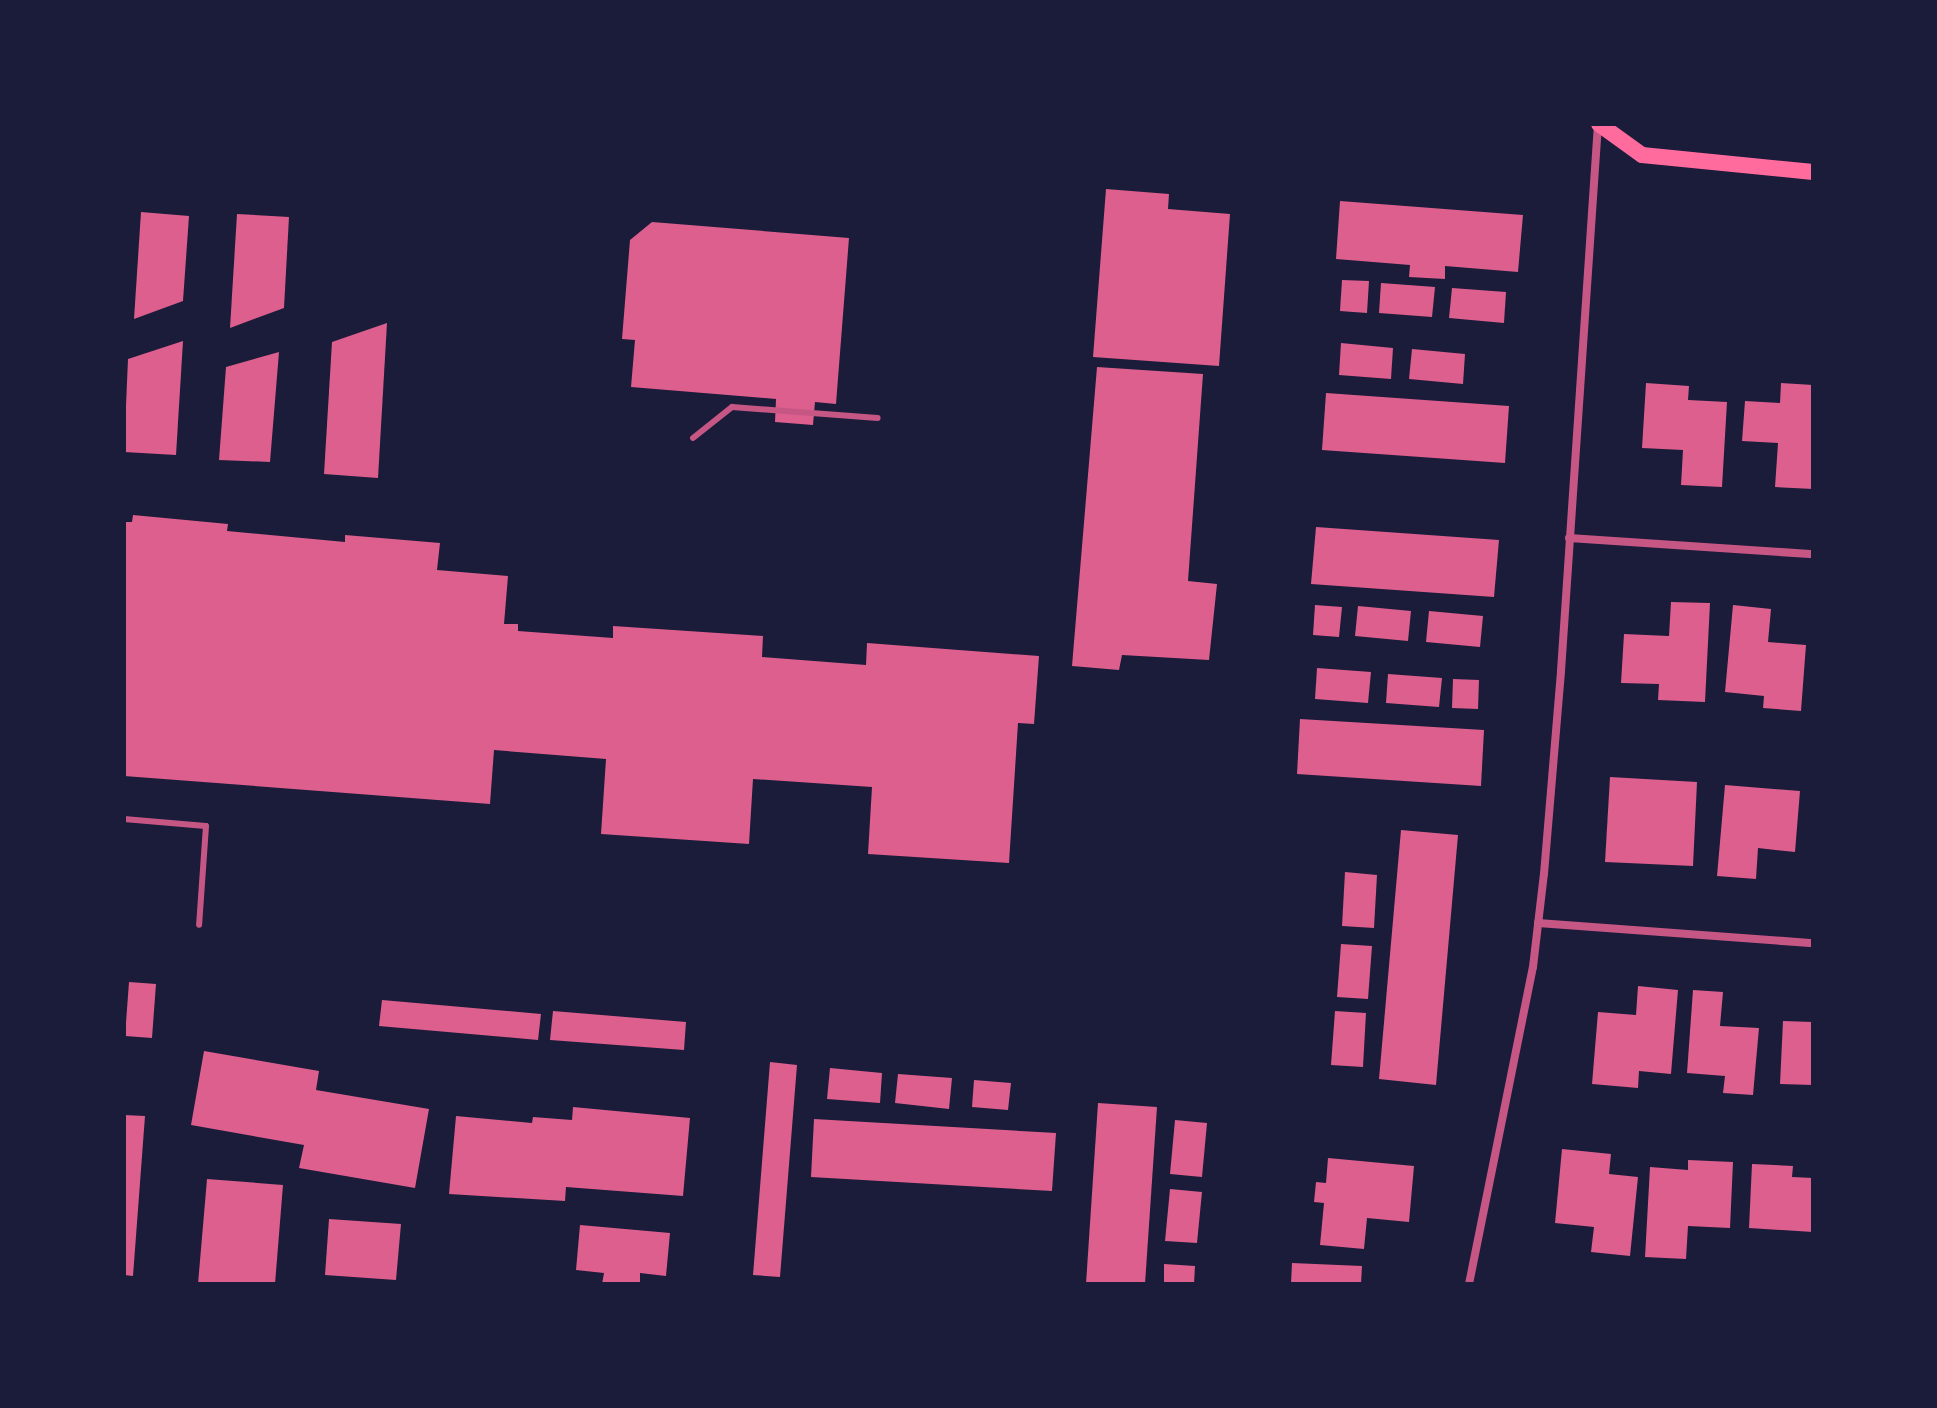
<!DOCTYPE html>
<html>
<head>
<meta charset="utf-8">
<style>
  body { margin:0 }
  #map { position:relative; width:1937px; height:1408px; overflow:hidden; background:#1b1b3a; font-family:Literata,serif }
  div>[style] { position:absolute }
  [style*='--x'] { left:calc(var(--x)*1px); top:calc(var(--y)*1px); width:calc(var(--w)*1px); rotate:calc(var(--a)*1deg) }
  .building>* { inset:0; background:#dd5f8e }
  .service>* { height:6px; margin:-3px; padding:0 3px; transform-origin:3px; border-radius:3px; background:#c65784 }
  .minor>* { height:8px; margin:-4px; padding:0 4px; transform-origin:4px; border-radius:4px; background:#c65784 }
  .secondary>* { height:16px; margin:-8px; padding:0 8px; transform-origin:8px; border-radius:8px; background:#ff6b9d }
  span { translate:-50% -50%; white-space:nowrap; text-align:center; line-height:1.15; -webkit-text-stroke:8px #1b1b3a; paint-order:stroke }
  .frame { position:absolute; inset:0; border:126px solid #1b1b3a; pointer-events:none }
</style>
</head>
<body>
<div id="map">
  <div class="building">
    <i style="clip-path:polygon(1106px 189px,1169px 194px,1168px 209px,1230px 214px,1219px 366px,1093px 357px)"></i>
    <i style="clip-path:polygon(1340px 201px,1523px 215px,1518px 272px,1445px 266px,1445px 279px,1409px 277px,1410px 265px,1336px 259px)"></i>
    <i style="clip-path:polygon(141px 212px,189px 216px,183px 301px,134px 319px)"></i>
    <i style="clip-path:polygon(237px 214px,289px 217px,284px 308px,230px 328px)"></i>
    <i style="clip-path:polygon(652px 222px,849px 238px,836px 404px,815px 402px,813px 425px,775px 422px,776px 399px,631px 387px,635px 340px,622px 339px,630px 240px)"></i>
    <i style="clip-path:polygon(1342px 280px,1369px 281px,1367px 313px,1340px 311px)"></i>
    <i style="clip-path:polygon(1381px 283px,1435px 287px,1432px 317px,1379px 313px)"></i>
    <i style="clip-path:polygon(1452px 288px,1506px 292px,1504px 323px,1449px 318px)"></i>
    <i style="clip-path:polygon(387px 323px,378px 478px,324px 474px,332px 342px)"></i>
    <i style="clip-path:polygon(183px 341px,176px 455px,124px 452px,128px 359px)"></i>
    <i style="clip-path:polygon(1341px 343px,1393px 348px,1391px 379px,1339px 375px)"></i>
    <i style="clip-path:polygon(1412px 349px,1465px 354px,1463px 384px,1409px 379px)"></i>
    <i style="clip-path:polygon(279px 352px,270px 462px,219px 460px,226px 367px)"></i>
    <i style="clip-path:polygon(1097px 367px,1203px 374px,1188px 581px,1217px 584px,1209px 660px,1122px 655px,1119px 670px,1072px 666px)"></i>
    <i style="clip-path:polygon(1646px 383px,1689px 386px,1688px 400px,1727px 402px,1722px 487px,1681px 485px,1683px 450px,1642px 448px)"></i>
    <i style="clip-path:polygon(1781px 383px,1813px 385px,1813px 489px,1775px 487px,1778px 443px,1742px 441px,1745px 401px,1780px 403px)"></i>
    <i style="clip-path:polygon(1326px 393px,1509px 406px,1505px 463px,1322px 450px)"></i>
    <i style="clip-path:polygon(133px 515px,228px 524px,227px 531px,345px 542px,345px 535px,440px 543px,437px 570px,508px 576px,504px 624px,518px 624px,518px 631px,613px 638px,613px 626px,763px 636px,762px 657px,866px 665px,867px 643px,1039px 656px,1034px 724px,1018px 723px,1009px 863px,868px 854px,872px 787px,753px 779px,749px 844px,601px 834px,606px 759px,494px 750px,490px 804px,124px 776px,124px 522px,132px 522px)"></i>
    <i style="clip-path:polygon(1316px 527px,1499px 540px,1494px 597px,1311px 584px)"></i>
    <i style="clip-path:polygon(1671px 602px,1710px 603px,1705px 702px,1658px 700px,1659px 684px,1621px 683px,1624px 634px,1669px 636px)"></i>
    <i style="clip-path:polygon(1315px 605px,1342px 607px,1339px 637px,1313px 635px)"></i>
    <i style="clip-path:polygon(1733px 605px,1771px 609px,1768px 642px,1806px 645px,1801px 711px,1763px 708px,1764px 696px,1725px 692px)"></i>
    <i style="clip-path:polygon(1358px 606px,1411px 611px,1408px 641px,1355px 636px)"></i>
    <i style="clip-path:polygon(1429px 611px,1483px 616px,1480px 647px,1426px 642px)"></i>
    <i style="clip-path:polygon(1317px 668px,1371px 672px,1368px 703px,1315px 699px)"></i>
    <i style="clip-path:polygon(1388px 674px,1442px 678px,1439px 707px,1386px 703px)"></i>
    <i style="clip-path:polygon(1453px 679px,1479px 680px,1478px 709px,1452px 708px)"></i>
    <i style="clip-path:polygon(1300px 719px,1484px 730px,1481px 786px,1297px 774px)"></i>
    <i style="clip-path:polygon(1610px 777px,1697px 782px,1693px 866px,1605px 862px)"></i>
    <i style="clip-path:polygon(1725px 785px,1800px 791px,1795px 852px,1758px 848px,1756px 879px,1717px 876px)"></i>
    <i style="clip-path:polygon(1401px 830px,1458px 835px,1436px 1085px,1379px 1079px)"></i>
    <i style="clip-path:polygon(1345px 872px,1377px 875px,1374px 928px,1342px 926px)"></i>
    <i style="clip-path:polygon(1341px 944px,1372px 946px,1368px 999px,1337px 997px)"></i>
    <i style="clip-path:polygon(129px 982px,156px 984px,152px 1038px,125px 1036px)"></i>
    <i style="clip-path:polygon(1638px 986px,1678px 990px,1671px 1074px,1639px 1071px,1638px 1088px,1592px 1084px,1598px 1012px,1636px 1015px)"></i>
    <i style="clip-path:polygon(1693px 990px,1723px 992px,1720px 1026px,1759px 1028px,1753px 1095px,1723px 1093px,1725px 1076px,1687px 1073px)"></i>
    <i style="clip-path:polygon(382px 1000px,541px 1014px,538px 1040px,379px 1026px)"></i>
    <i style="clip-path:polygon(553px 1011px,686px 1022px,684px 1050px,550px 1040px)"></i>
    <i style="clip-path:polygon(1335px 1011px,1366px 1013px,1363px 1067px,1331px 1065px)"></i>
    <i style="clip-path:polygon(1783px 1021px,1813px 1022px,1813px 1085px,1780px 1084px)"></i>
    <i style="clip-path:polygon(204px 1051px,319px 1071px,316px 1090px,429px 1109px,415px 1188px,299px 1168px,304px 1145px,191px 1125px)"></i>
    <i style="clip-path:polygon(770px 1062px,797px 1065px,780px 1277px,753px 1275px)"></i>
    <i style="clip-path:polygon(830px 1068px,882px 1073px,880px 1103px,827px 1099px)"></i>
    <i style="clip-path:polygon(898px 1074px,952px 1078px,949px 1109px,895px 1103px)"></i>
    <i style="clip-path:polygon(974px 1080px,1011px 1083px,1008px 1110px,972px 1107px)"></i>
    <i style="clip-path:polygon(1098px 1103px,1157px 1107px,1145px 1284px,1086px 1284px)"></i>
    <i style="clip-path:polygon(573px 1107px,690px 1118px,683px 1196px,566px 1187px,565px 1201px,449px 1194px,456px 1116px,532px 1123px,533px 1117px,572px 1120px)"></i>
    <i style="clip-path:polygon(124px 1115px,145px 1116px,133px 1276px,124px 1275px)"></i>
    <i style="clip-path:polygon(814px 1119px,1056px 1133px,1052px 1191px,811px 1177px)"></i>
    <i style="clip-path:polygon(1175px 1120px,1207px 1123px,1202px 1177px,1170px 1174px)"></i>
    <i style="clip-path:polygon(1562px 1149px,1611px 1154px,1609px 1174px,1638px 1177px,1630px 1256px,1591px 1252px,1594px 1227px,1555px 1223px)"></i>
    <i style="clip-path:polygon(1328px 1158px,1414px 1166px,1409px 1222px,1367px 1218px,1364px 1249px,1320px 1245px,1324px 1203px,1314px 1202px,1316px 1182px,1326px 1183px)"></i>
    <i style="clip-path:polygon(1688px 1160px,1733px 1162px,1730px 1228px,1688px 1226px,1686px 1259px,1645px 1257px,1650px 1167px,1688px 1170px)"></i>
    <i style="clip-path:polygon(1752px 1164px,1793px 1166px,1792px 1177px,1813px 1178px,1813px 1232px,1749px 1228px)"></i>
    <i style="clip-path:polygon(207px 1179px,283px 1185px,275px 1284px,198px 1284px)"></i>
    <i style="clip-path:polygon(1170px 1189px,1202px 1192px,1197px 1243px,1165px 1241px)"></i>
    <i style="clip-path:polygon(329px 1219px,401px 1224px,396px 1280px,325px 1275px)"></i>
    <i style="clip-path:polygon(580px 1225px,670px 1233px,666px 1276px,640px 1273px,640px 1284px,602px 1284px,604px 1273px,576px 1270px)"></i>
    <i style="clip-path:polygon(1292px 1263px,1362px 1266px,1361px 1284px,1291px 1284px)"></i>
    <i style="clip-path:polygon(1164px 1264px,1195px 1266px,1194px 1284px,1164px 1284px)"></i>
  </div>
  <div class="service">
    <i style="--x:693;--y:438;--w:50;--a:-38.5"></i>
    <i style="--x:732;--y:407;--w:146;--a:4.3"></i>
    <i style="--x:124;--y:819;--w:82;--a:4.9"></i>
    <i style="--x:206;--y:826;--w:99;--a:94"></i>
  </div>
  <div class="minor">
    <i style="--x:1569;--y:538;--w:245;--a:3.8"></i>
    <i style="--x:1538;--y:923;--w:276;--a:4.2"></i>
    <i style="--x:1469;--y:1284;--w:323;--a:-78.6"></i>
    <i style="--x:1533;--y:967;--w:94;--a:-83.3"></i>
    <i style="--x:1544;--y:874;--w:204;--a:-85.2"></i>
    <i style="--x:1561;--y:671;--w:548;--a:-86.13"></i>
  </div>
  <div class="secondary">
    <i style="--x:1599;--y:124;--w:53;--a:35.8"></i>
    <i style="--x:1642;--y:155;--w:172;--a:5.7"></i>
  </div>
  <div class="frame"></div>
</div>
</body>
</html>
